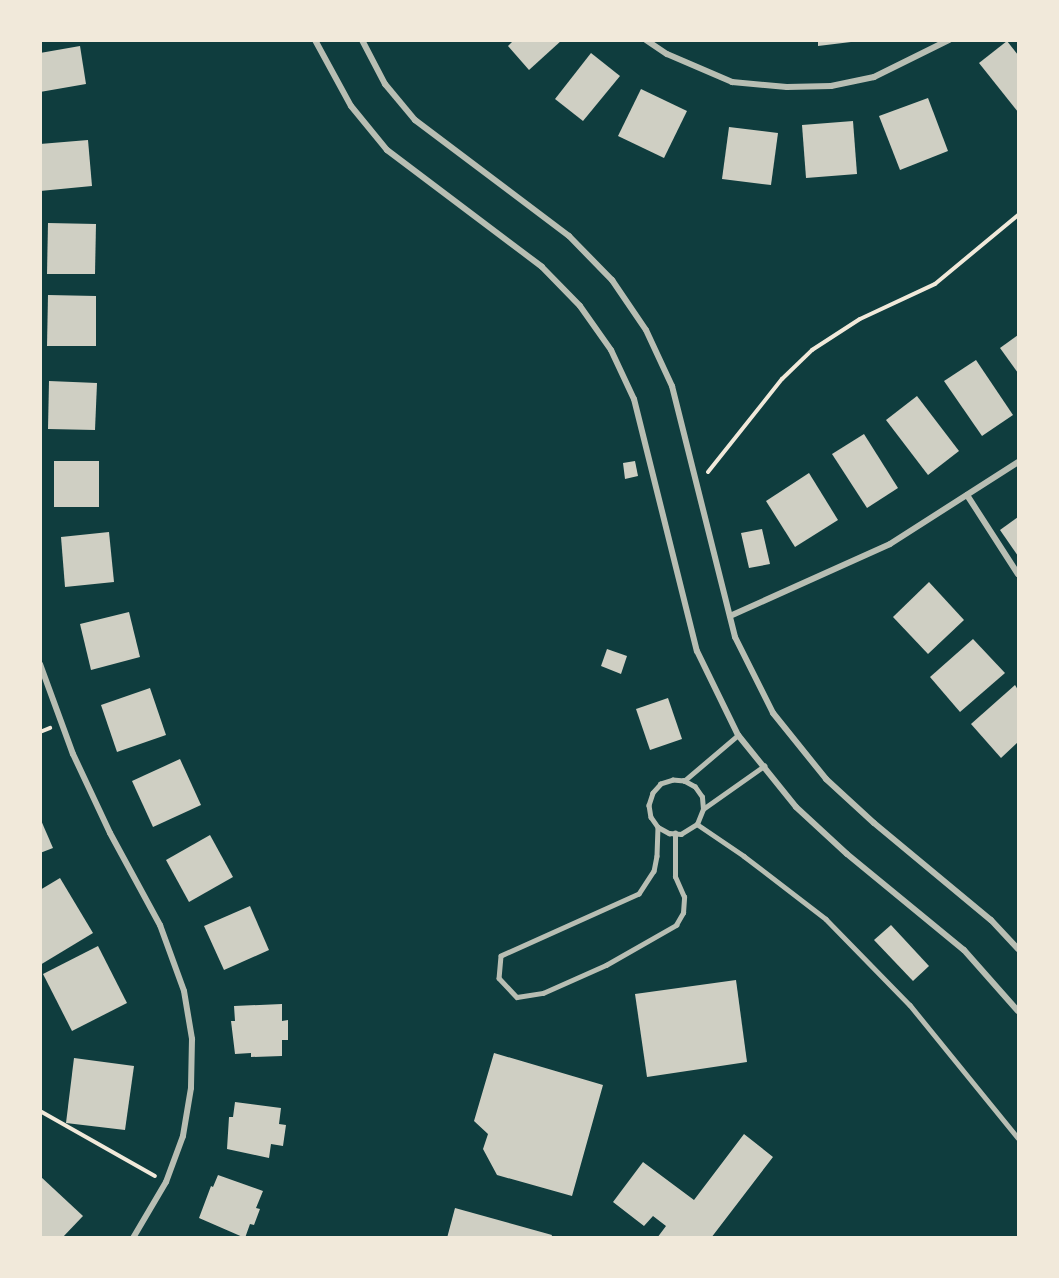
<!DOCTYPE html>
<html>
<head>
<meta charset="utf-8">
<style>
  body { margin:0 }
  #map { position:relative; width:1059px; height:1278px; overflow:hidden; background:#0f3d3e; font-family:"Times New Roman",serif }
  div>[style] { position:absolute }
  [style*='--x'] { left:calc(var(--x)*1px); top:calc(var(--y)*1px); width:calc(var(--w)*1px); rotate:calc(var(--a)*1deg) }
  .building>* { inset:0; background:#cfcfc3 }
  .path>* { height:4px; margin:-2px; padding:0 2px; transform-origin:2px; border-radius:2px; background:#f1e9da }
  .service>* { height:4.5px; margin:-2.25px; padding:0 2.25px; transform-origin:2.25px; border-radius:2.25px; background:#b8beb3 }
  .minor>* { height:6px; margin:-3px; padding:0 3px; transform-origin:3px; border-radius:3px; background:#b8beb3 }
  span { translate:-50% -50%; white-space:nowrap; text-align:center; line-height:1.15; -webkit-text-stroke:6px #f1e9da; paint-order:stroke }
  .frame { position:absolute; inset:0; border:42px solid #f1e9da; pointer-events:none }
</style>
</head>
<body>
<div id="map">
  <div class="building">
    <i style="clip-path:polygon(514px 40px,562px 40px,529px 70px,508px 46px)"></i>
    <i style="clip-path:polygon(818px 40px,851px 40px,851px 42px,818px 46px)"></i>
    <i style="clip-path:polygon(1007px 41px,1018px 55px,1018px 112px,979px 63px)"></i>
    <i style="clip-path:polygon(80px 46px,86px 84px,40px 92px,40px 53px)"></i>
    <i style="clip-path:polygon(591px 53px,620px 76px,583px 121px,555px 99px)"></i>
    <i style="clip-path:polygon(641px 89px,687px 111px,664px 158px,618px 136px)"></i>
    <i style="clip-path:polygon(928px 98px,948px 151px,900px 170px,879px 116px)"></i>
    <i style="clip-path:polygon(853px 121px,857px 174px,806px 178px,802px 125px)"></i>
    <i style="clip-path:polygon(729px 127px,778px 133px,771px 185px,722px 179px)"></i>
    <i style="clip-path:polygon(88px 140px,92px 186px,40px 191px,40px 144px)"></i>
    <i style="clip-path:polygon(48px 223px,96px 224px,95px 274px,47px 274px)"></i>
    <i style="clip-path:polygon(48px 295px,96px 296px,96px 346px,47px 346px)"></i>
    <i style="clip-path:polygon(1018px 335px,1018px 373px,1000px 348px)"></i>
    <i style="clip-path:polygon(976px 360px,1013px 415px,982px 436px,944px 381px)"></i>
    <i style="clip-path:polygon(49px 381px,97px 383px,95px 430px,48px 429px)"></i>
    <i style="clip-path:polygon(917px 396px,959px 451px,928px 475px,886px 420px)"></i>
    <i style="clip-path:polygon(864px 434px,898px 488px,867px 508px,832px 454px)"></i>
    <i style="clip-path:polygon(54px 461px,99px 461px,99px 507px,54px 507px)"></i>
    <i style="clip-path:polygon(635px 461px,638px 476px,625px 479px,623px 463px)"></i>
    <i style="clip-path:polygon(809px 473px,838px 520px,795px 547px,766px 501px)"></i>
    <i style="clip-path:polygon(1018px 517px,1018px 556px,1000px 530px)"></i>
    <i style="clip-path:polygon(762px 529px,770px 564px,749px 568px,741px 533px)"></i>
    <i style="clip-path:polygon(109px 532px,114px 582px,65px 587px,61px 537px)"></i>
    <i style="clip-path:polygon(929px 582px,964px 620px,928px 654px,893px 617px)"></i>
    <i style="clip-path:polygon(129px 612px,140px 657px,91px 670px,80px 624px)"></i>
    <i style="clip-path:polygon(973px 639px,1005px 673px,960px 712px,930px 677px)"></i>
    <i style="clip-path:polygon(607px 649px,627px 656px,621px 674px,601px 666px)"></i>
    <i style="clip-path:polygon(1015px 685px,1018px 690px,1018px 742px,1001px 758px,971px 724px)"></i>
    <i style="clip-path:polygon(150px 688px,166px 735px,117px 752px,101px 705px)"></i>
    <i style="clip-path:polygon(668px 698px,682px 739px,650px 750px,636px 709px)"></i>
    <i style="clip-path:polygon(180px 759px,201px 805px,153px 827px,132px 781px)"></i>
    <i style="clip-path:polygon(40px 818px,53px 848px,40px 853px)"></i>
    <i style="clip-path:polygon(210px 835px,233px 877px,189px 902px,166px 860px)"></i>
    <i style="clip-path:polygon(60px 878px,93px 933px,40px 965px,40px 890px)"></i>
    <i style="clip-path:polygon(250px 906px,269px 950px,224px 970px,204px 926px)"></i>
    <i style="clip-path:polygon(891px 925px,929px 966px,913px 981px,874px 940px)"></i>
    <i style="clip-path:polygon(98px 946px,127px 1003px,72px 1031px,43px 974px)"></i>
    <i style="clip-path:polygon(736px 980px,747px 1062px,647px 1077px,635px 994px)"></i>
    <i style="clip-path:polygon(282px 1004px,282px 1021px,288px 1020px,288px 1040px,282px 1040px,282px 1056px,251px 1057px,251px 1053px,235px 1054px,231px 1021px,235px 1021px,234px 1006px)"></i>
    <i style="clip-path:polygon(494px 1053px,603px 1085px,572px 1196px,497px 1175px,483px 1149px,488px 1134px,474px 1121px)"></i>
    <i style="clip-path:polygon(74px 1058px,134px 1066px,125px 1130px,66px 1123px)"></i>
    <i style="clip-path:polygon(235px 1102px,281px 1108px,279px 1124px,286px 1125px,283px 1146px,271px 1144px,269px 1158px,227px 1149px,229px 1117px,233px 1117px)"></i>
    <i style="clip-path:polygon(744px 1134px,773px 1157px,711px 1238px,657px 1238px,666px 1226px,653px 1216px,644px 1226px,613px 1202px,643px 1162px,694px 1200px)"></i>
    <i style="clip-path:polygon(218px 1175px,263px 1191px,256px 1208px,260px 1209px,254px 1225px,250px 1224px,245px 1238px,199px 1218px,211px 1186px,213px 1187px)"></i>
    <i style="clip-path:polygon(40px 1176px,83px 1216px,62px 1238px,40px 1238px)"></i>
    <i style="clip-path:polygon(455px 1208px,552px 1235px,551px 1238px,447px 1238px)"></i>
  </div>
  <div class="path">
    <i style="--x:708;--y:472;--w:119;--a:-51.5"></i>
    <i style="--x:782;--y:379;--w:42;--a:-44"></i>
    <i style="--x:812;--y:350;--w:57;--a:-32.9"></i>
    <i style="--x:860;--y:319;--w:83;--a:-25"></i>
    <i style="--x:935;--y:284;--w:108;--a:-39.7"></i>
    <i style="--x:40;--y:732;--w:11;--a:-22"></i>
    <i style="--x:40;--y:1111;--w:132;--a:29.5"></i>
  </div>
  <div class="service">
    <i style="--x:684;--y:781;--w:71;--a:-40.4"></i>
    <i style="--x:703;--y:809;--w:75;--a:-35.2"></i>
    <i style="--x:697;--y:824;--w:57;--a:34.2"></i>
    <i style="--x:744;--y:856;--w:103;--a:37.5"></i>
    <i style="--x:826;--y:919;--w:120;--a:45.7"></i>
    <i style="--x:910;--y:1005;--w:171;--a:50.9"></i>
    <i style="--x:658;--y:827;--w:13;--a:29"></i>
    <i style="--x:669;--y:833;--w:12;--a:5"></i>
    <i style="--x:681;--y:834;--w:19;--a:-32"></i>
    <i style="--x:697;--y:824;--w:16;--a:-68"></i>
    <i style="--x:703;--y:809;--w:12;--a:-95"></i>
    <i style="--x:702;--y:797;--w:12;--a:-125"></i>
    <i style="--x:695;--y:787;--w:13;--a:-151"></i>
    <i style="--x:684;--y:781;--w:11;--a:-175"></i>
    <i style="--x:673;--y:780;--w:13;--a:162"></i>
    <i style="--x:661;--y:784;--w:12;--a:132"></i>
    <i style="--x:653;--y:793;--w:13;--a:108"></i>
    <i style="--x:649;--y:805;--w:12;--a:81"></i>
    <i style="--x:651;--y:817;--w:12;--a:55"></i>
    <i style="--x:658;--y:827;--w:29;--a:92"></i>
    <i style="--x:657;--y:856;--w:15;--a:101"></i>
    <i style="--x:654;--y:871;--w:27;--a:123"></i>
    <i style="--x:639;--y:894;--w:151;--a:155.8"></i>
    <i style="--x:501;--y:956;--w:22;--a:95"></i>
    <i style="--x:499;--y:978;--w:26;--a:47"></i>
    <i style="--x:517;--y:997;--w:26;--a:-9"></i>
    <i style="--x:543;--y:993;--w:69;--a:-24"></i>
    <i style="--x:606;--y:965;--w:81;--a:-29.7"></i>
    <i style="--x:676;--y:925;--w:14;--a:-60"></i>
    <i style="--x:683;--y:913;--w:16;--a:-86"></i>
    <i style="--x:684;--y:897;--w:22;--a:-114"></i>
    <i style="--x:675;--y:877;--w:44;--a:-90"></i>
  </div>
  <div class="minor">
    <i style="--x:315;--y:40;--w:75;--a:61.4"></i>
    <i style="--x:351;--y:106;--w:57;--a:50.7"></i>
    <i style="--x:387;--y:150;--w:194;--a:37"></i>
    <i style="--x:542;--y:267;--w:54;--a:45.7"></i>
    <i style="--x:580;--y:306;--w:54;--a:54.8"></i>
    <i style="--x:611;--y:350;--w:54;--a:64.9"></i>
    <i style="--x:634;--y:399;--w:260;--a:76"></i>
    <i style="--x:697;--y:651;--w:93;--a:64"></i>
    <i style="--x:738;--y:735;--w:92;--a:51.1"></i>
    <i style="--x:796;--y:807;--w:69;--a:42.7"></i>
    <i style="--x:847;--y:854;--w:151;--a:39.4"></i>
    <i style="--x:964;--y:950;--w:81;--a:48.5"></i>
    <i style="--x:362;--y:40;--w:50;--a:62.4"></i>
    <i style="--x:385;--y:84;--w:47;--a:50.2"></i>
    <i style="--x:415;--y:120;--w:193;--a:37"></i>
    <i style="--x:569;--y:236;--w:62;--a:45.7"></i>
    <i style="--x:612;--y:280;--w:60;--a:55.8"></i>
    <i style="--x:646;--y:330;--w:62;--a:65.1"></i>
    <i style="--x:672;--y:386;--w:259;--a:75.9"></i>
    <i style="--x:735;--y:637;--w:85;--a:63.4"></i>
    <i style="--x:773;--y:713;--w:85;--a:51.2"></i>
    <i style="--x:826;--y:779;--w:65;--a:42.5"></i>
    <i style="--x:874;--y:823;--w:152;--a:39.7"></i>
    <i style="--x:991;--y:920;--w:40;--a:47"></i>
    <i style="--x:646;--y:40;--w:25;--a:34"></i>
    <i style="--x:667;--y:54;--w:71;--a:23.3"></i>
    <i style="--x:732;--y:82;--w:55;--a:5.2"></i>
    <i style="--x:787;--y:87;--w:44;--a:-1.3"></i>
    <i style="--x:831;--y:86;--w:44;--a:-11.8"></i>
    <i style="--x:874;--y:77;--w:84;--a:-26.3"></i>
    <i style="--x:967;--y:495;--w:94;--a:57.2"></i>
    <i style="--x:730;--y:616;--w:175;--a:-24.2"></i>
    <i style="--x:890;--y:544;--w:152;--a:-32.6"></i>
    <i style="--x:40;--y:664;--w:96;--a:69.9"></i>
    <i style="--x:73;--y:754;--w:87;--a:64.9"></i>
    <i style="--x:110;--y:833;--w:105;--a:61.5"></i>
    <i style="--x:160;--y:925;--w:70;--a:70"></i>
    <i style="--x:184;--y:991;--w:49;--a:80.5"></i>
    <i style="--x:192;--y:1039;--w:49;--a:91.2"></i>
    <i style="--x:191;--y:1088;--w:49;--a:99.5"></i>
    <i style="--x:183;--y:1136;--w:49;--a:110.3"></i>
    <i style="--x:166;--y:1182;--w:65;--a:120.5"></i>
  </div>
  <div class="frame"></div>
</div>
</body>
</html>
